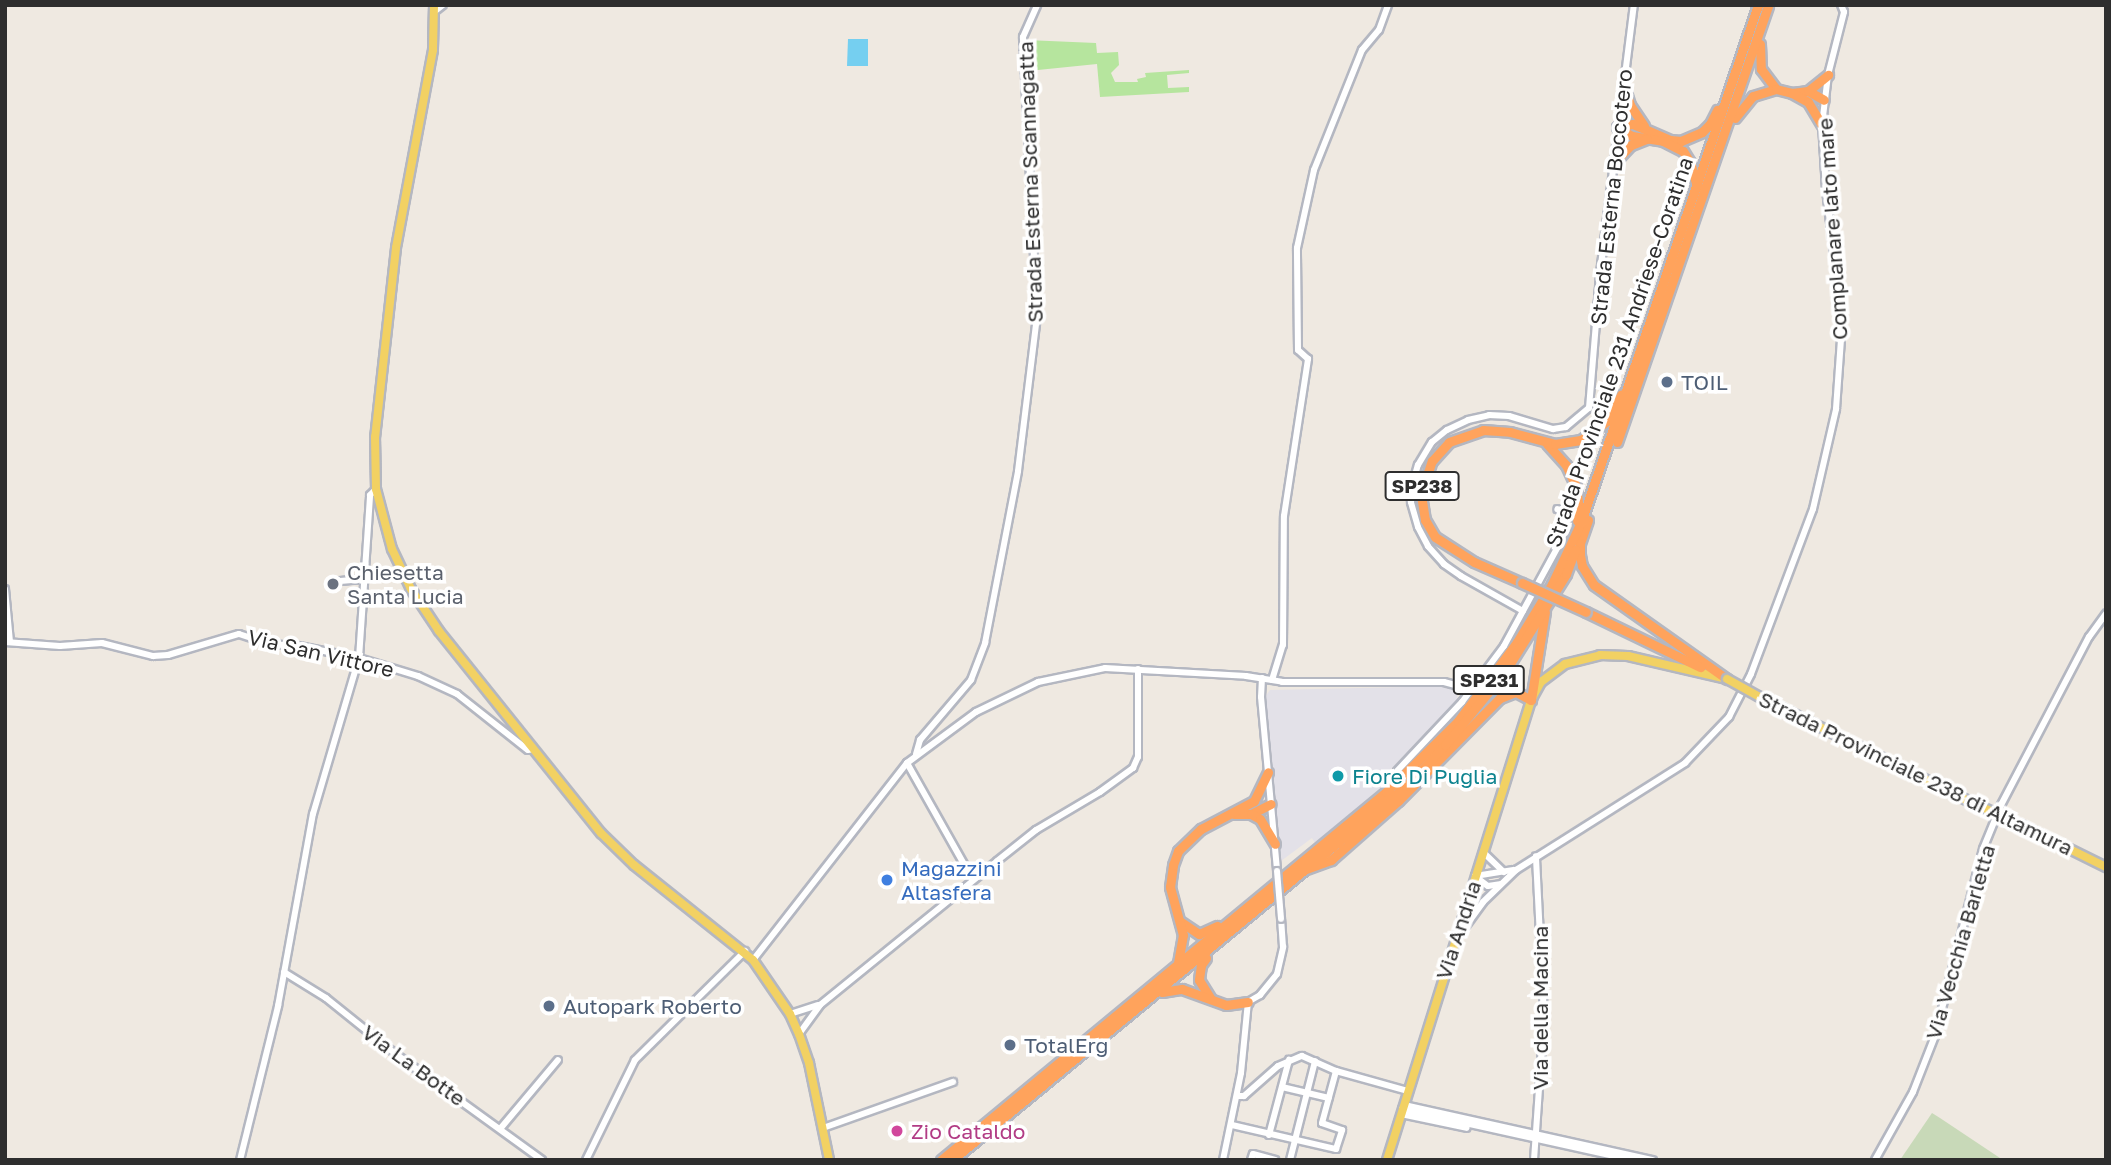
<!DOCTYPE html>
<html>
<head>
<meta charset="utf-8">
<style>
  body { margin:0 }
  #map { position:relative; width:2111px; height:1165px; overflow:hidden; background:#efe9e1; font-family:"Golos Text",sans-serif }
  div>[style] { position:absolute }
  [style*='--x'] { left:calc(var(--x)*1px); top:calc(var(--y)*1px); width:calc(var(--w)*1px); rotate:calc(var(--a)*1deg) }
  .industrial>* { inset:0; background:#e3e1e8 }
  .green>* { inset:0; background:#b6e59e }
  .cemetery>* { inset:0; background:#c8d9b8 }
  .water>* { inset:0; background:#75cff0 }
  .roads { filter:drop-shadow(2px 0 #b4b7c1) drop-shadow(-2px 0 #b4b7c1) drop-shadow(0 2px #b4b7c1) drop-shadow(0 -2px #b4b7c1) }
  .minor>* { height:6px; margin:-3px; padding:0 3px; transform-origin:3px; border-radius:3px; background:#fff }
  .major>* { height:8px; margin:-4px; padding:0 4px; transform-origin:4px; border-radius:4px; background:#f2d163 }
  .highway>* { height:9px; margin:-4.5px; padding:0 4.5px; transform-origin:4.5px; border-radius:4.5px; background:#ffa35c }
  .bridges { filter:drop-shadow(2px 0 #b4b7c1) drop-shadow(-2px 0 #b4b7c1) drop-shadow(0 2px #b4b7c1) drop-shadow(0 -2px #b4b7c1) }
  .minor-bridge>* { height:6px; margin:-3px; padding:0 3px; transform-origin:3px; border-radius:3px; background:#fff }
  .major-bridge>* { height:8px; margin:-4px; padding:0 4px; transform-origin:4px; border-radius:4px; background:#f2d163 }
  .highway-bridge>* { height:9px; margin:-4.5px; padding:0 4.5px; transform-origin:4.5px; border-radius:4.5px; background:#ffa35c }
  .dots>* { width:19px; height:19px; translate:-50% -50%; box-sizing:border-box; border:4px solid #fff; border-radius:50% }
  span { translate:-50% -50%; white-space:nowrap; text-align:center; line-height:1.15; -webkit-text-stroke:7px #fff; paint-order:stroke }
  .shield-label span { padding:2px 5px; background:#fff; border:2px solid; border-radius:5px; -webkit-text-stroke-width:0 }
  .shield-label { font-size:19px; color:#2e2e2e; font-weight:700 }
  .street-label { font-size:21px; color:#2e2e2e }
  .service-label { font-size:21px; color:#4e5e75 }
  .left { translate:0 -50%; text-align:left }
  .worship-label { font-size:21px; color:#5b616d }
  .culture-label { font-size:21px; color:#0d838f }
  .shop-label { font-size:21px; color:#366cbe }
  .hotel-label { font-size:21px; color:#b23c85 }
  .frame { position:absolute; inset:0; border:7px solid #2e2e2e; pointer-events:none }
</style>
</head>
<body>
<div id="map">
  <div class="industrial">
    <i style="clip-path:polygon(1451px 686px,1458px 690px,1457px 701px,1390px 770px,1394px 777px,1315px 843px,1312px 838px,1281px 861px,1265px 697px,1270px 690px)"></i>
  </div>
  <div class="green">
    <i style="clip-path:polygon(1026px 40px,1096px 43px,1097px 53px,1118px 52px,1119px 65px,1111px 73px,1115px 82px,1138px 82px,1137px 79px,1146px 77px,1145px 73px,1189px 70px,1189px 73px,1167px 75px,1168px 88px,1189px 87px,1189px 92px,1100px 97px,1097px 64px,1028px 71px,1027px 63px,1031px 61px,1031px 54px,1026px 51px)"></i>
  </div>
  <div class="cemetery">
    <i style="clip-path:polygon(1932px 1113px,1940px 1118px,2003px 1160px,1900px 1160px)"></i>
  </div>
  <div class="water">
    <i style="clip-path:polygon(848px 39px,868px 39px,868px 66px,847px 66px)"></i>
  </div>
  <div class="roads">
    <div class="minor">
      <i style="--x:434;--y:12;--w:11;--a:-38"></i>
      <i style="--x:340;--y:581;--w:24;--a:-5"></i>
      <i style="--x:5;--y:589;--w:53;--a:84.6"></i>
      <i style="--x:1523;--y:611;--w:71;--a:-150.6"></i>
      <i style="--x:1461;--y:576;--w:21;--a:-145"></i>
      <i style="--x:1444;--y:564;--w:24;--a:-132"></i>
      <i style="--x:1428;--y:546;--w:21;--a:-118"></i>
      <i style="--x:1418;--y:527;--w:26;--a:-106"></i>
      <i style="--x:1411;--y:502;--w:20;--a:-84"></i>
      <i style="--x:1413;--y:482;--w:18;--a:-74"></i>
      <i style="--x:1418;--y:465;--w:27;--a:-59"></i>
      <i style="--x:1432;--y:442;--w:19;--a:-39"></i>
      <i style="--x:1447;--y:430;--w:23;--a:-25"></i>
      <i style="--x:1468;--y:420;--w:22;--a:-13"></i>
      <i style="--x:1489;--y:415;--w:20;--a:3"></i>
      <i style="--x:1509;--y:416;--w:46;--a:16.5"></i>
      <i style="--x:1553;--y:429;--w:13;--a:-9"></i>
      <i style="--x:1566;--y:427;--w:30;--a:-40"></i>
      <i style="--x:1589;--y:408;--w:135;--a:-85.3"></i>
      <i style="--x:1600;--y:273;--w:270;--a:-82.8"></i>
      <i style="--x:5;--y:642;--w:55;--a:4.2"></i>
      <i style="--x:60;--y:646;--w:42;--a:-4.1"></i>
      <i style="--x:102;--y:643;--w:53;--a:14.3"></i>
      <i style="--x:153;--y:656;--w:15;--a:-4"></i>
      <i style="--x:168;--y:655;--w:74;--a:-16.5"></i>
      <i style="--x:239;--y:634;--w:32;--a:18"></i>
      <i style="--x:269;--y:644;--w:30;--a:4"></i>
      <i style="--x:299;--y:646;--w:61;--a:11.3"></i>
      <i style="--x:359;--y:658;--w:62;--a:17"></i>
      <i style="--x:418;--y:676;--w:43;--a:24.8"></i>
      <i style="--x:457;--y:694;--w:90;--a:38.3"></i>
      <i style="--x:528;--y:750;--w:5;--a:-11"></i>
      <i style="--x:1262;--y:678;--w:19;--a:93"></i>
      <i style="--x:1261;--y:697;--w:175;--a:84.7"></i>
      <i style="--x:1272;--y:680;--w:37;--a:-73"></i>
      <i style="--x:1283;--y:645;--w:129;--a:-89.6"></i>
      <i style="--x:1284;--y:516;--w:159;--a:-81.3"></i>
      <i style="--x:1308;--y:359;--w:13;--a:-138"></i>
      <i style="--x:1298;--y:350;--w:102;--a:-90.6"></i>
      <i style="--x:1297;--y:248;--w:80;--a:-77.7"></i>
      <i style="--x:1314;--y:170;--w:129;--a:-68.2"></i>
      <i style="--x:1362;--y:50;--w:26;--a:-50"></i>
      <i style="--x:1379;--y:30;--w:27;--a:-70"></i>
      <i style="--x:916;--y:754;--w:15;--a:-74"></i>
      <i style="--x:920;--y:740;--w:79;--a:-49.6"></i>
      <i style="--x:971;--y:680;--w:40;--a:-69"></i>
      <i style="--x:985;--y:643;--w:175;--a:-79.1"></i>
      <i style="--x:1018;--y:471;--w:156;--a:-83"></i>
      <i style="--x:1037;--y:316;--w:279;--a:-92.9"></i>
      <i style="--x:1023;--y:37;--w:35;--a:-66"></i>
      <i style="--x:907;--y:763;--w:134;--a:60.6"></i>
      <i style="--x:1397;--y:771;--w:95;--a:-46.7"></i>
      <i style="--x:1462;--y:702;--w:70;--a:-53.1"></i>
      <i style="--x:1504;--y:646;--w:122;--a:-61.5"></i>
      <i style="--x:1562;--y:539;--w:28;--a:-77"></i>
      <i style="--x:1568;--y:512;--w:11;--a:-165"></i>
      <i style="--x:1483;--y:852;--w:29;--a:44"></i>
      <i style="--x:1475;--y:876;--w:39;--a:-9"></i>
      <i style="--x:1475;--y:876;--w:16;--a:38"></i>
      <i style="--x:1488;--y:886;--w:12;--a:-9"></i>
      <i style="--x:1460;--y:934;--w:39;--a:-54"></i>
      <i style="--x:1483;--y:902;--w:46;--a:-44.1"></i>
      <i style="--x:1516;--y:870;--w:200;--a:-32.3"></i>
      <i style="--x:1685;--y:763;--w:64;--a:-46.3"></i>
      <i style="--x:1729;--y:717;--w:48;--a:-62.9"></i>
      <i style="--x:1751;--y:674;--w:176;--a:-69.4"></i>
      <i style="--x:1813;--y:509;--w:103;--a:-77"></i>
      <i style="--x:1836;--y:409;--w:69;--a:-85.9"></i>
      <i style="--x:1841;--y:340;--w:44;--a:-92.6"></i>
      <i style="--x:1839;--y:296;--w:107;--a:-97"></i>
      <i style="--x:1826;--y:190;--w:65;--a:-93.5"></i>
      <i style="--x:1822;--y:125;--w:50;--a:-83.2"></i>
      <i style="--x:1828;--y:75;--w:65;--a:-75.7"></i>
      <i style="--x:1844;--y:12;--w:8;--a:-113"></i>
      <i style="--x:753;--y:960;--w:250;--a:-52"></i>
      <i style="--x:907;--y:763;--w:86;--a:-36.5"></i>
      <i style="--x:976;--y:712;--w:69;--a:-25.8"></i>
      <i style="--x:1038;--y:682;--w:68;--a:-11.8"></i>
      <i style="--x:1105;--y:668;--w:141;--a:3.2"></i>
      <i style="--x:1246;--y:676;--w:36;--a:9"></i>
      <i style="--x:1282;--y:682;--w:162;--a:0"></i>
      <i style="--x:1444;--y:682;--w:28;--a:15"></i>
      <i style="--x:284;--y:972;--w:49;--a:31.8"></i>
      <i style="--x:326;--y:998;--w:91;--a:38.8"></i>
      <i style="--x:397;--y:1055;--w:179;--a:35.9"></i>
      <i style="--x:790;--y:1014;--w:29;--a:-18"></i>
      <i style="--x:799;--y:1034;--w:36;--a:-54"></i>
      <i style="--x:820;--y:1005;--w:228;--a:-39.1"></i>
      <i style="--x:997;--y:861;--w:50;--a:-38.5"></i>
      <i style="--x:1036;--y:830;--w:74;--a:-30.7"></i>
      <i style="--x:1100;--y:792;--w:41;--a:-36"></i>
      <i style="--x:1133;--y:768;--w:12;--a:-66"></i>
      <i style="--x:1138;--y:757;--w:88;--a:-90"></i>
      <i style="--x:1282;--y:1087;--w:48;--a:13.2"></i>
      <i style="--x:1238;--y:1096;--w:6;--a:0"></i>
      <i style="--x:1244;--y:1096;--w:45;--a:-41.4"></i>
      <i style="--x:1278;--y:1066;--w:26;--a:-23"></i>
      <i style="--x:1302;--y:1056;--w:37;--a:24"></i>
      <i style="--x:1336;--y:1071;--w:75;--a:15.5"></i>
      <i style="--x:1404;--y:1105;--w:255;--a:12.5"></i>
      <i style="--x:1402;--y:1109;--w:236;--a:12.5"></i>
      <i style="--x:1401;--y:1114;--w:67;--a:12"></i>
      <i style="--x:1232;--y:1125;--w:107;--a:13"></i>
      <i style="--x:1336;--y:1149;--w:20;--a:-72"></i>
      <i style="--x:1342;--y:1130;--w:21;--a:-161"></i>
      <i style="--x:1322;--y:1123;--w:54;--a:-74.9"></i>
      <i style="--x:823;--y:1128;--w:138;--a:-19.5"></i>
      <i style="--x:500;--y:1129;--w:90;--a:-50"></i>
      <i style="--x:1269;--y:1135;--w:78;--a:-75.1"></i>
      <i style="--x:240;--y:1160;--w:159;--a:-76.1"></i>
      <i style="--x:278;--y:1006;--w:195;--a:-79.7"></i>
      <i style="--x:313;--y:814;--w:163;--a:-73.6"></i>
      <i style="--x:359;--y:658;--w:163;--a:-86.1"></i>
      <i style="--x:370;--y:495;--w:8;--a:-45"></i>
      <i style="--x:586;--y:1160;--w:111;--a:-63.9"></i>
      <i style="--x:635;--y:1060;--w:155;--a:-44.7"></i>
      <i style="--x:1223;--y:1160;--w:89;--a:-78.3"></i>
      <i style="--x:1241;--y:1073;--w:71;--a:-84.4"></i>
      <i style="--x:1248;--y:1002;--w:14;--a:-30"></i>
      <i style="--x:1260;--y:995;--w:27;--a:-51"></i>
      <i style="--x:1277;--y:974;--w:28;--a:-77"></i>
      <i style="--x:1283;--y:947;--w:28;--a:-94"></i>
      <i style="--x:1251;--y:1160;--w:6;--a:-72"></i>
      <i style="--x:1253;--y:1154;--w:23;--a:15"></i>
      <i style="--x:1290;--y:1160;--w:102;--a:-75.8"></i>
      <i style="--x:1534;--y:1160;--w:144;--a:-86"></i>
      <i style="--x:1544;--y:1016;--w:160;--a:-92.9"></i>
      <i style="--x:1875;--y:1160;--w:78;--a:-60.8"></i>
      <i style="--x:1913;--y:1092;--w:60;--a:-68.6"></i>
      <i style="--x:1935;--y:1036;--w:193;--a:-75.6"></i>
      <i style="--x:1983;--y:849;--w:48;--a:-67.8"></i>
      <i style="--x:2001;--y:805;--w:190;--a:-62.4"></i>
      <i style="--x:2089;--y:637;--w:29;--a:-54"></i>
    </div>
    <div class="major">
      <i style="--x:434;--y:5;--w:45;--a:91.3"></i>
      <i style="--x:433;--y:50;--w:201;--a:100.6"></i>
      <i style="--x:396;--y:248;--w:190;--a:96.3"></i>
      <i style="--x:375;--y:437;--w:52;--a:88.9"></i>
      <i style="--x:376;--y:489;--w:62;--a:75.1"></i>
      <i style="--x:392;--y:549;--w:44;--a:64.6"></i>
      <i style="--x:411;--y:589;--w:50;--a:56.3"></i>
      <i style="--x:439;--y:631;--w:259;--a:51.3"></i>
      <i style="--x:601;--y:833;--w:46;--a:44.1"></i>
      <i style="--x:634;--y:865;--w:152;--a:38.6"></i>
      <i style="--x:753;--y:960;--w:65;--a:55.6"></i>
      <i style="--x:790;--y:1014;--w:22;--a:66"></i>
      <i style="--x:799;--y:1034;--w:31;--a:71"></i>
      <i style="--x:809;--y:1063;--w:99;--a:78.3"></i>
      <i style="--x:1760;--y:697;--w:236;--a:26.5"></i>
      <i style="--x:2021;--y:825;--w:95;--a:26.3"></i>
      <i style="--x:1387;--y:1160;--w:482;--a:-72.6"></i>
      <i style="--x:1531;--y:700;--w:21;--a:-61"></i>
      <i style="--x:1541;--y:682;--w:30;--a:-37"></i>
      <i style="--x:1565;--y:664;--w:36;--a:-14"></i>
      <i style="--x:1600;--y:655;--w:28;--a:2"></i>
      <i style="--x:1628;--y:656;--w:102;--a:13.1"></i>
    </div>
    <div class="highway">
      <i style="--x:1760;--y:44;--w:25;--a:88"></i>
      <i style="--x:1761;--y:69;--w:25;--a:53"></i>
      <i style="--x:1623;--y:82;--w:24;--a:73"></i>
      <i style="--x:1630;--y:105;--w:25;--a:56"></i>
      <i style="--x:1808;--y:91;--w:18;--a:29"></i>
      <i style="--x:1792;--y:93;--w:16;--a:-7"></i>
      <i style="--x:1808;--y:91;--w:26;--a:-39"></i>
      <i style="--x:1735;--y:118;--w:28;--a:-51"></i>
      <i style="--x:1753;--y:96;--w:24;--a:-17"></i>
      <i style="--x:1776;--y:89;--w:16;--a:14"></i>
      <i style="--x:1792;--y:93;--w:18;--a:29"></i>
      <i style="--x:1808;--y:102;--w:27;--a:59"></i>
      <i style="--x:1617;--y:127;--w:16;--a:-11"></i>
      <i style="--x:1633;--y:124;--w:40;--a:23.4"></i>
      <i style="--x:1670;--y:140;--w:11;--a:5"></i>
      <i style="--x:1681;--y:141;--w:23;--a:-23"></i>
      <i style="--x:1702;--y:132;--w:11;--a:-45"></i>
      <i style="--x:1710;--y:124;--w:16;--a:-63"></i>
      <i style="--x:1617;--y:127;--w:17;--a:31"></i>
      <i style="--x:1632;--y:136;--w:31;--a:9"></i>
      <i style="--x:1663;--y:141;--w:22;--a:27"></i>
      <i style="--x:1683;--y:151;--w:13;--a:58"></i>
      <i style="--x:1690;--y:162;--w:26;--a:74"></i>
      <i style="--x:1613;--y:164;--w:26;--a:-47"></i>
      <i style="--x:1631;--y:145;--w:17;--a:-21"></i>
      <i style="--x:1617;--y:442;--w:462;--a:-70.9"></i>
      <i style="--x:1547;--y:444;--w:28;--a:48"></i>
      <i style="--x:1566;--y:465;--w:23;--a:65"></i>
      <i style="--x:1576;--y:486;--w:23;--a:83"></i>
      <i style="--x:1579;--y:509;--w:12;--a:99"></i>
      <i style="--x:1588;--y:520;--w:24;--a:109"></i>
      <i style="--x:1580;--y:543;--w:12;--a:90"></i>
      <i style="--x:1580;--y:555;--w:11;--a:80"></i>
      <i style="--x:1582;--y:566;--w:22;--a:58"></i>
      <i style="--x:1594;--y:585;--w:163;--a:35.3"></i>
      <i style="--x:1522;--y:583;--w:52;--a:-156.4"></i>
      <i style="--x:1474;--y:562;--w:46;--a:-147.3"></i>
      <i style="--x:1435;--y:537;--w:20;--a:-120"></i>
      <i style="--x:1425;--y:520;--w:26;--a:-99"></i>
      <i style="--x:1421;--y:494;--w:35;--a:-72"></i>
      <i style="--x:1432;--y:461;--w:25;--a:-48"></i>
      <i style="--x:1449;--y:442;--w:36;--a:-19"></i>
      <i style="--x:1483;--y:430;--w:27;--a:4"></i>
      <i style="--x:1510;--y:432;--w:47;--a:14.9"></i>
      <i style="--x:1555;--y:444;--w:26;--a:-9"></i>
      <i style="--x:1581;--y:440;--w:32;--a:-36"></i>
      <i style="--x:1607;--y:421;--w:30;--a:-62"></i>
      <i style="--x:1586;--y:612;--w:127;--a:25.8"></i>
      <i style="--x:1234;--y:814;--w:17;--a:0"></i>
      <i style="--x:1251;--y:814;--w:22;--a:-27"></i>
      <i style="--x:1251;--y:814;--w:10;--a:29"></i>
      <i style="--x:1260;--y:819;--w:29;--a:59"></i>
      <i style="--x:1306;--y:869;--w:27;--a:-20"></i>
      <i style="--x:1331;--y:860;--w:89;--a:-41.4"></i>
      <i style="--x:1398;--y:801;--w:145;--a:-45.3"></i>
      <i style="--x:1500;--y:698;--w:17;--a:-21"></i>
      <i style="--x:1516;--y:692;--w:17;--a:28"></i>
      <i style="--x:1531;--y:700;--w:89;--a:-81"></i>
      <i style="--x:1181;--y:922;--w:22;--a:34"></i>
      <i style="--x:1199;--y:934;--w:20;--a:-24"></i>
      <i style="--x:1206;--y:958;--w:9;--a:126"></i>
      <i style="--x:1201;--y:965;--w:15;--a:98"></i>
      <i style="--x:1199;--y:980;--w:22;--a:58"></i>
      <i style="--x:1178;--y:963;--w:28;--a:-80"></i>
      <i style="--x:1183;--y:935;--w:50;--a:-105.2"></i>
      <i style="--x:1170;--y:887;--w:22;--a:-82"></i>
      <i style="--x:1173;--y:865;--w:15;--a:-70"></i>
      <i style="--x:1178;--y:851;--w:32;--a:-44"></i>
      <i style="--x:1201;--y:829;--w:60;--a:-27.8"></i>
      <i style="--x:1254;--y:801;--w:32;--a:-64"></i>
      <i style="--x:1162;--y:992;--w:20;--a:-9"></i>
      <i style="--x:1182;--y:989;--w:47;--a:20"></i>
      <i style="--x:1226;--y:1005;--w:22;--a:-8"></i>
      <i style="--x:941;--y:1160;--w:577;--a:-39.59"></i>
      <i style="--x:1386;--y:792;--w:101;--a:-44.6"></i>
      <i style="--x:1458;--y:721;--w:99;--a:-53.2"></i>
      <i style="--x:1517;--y:642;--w:68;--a:-58.9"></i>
      <i style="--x:1552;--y:584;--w:68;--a:-64.9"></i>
      <i style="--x:1581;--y:522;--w:546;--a:-71.1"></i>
      <i style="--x:952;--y:1160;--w:588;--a:-39.48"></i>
      <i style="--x:1406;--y:786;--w:57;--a:-46.4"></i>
      <i style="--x:1445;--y:745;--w:93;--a:-50.7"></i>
      <i style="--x:1504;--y:673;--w:117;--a:-57.9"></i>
      <i style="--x:1566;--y:574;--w:26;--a:-69"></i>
    </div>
  </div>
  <div class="bridges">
    <div class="minor-bridge">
      <i style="--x:1277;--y:871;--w:48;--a:85.2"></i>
    </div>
    <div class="major-bridge">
      <i style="--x:1727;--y:679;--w:38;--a:29"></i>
      <i style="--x:1971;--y:802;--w:55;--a:24.7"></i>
    </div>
    <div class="highway-bridge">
      <i style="--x:1522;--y:583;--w:70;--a:24.4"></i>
    </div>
  </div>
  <div class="dots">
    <i style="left:1667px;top:382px;background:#5c6f8a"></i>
    <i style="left:333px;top:584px;background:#6b7280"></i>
    <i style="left:1338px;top:776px;background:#0f9aa8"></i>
    <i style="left:887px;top:880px;background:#3f7fe0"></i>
    <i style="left:549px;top:1006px;background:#5c6f8a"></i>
    <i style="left:1010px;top:1045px;background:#5c6f8a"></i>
    <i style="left:897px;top:1131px;background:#d1479c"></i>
  </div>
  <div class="shield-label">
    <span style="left:1422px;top:486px">SP238</span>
    <span style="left:1489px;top:680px">SP231</span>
  </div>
  <div class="street-label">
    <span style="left:1030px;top:182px;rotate:-92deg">Strada Esterna Scannagatta</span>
    <span style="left:1611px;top:197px;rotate:-84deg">Strada Esterna Boccotero</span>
    <span style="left:1832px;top:229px;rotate:-94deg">Complanare lato mare</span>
    <span style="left:1619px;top:352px;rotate:-71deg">Strada Provinciale 231 Andriese-Coratina</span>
    <span style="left:321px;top:653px;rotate:13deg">Via San Vittore</span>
    <span style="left:1916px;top:773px;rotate:26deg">Strada Provinciale 238 di Altamura</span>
    <span style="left:1458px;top:930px;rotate:-72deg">Via Andria</span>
    <span style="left:1960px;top:942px;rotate:-74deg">Via Vecchia Barletta</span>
    <span style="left:1540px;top:1008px;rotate:-90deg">Via della Macina</span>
    <span style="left:414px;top:1065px;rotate:36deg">Via La Botte</span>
  </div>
  <div class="service-label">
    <span class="left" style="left:1681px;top:382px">TOIL</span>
    <span class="left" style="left:563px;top:1006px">Autopark Roberto</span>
    <span class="left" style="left:1024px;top:1045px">TotalErg</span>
  </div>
  <div class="worship-label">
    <span class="left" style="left:347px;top:584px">Chiesetta<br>Santa Lucia</span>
  </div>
  <div class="culture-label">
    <span class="left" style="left:1352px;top:776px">Fiore Di Puglia</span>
  </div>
  <div class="shop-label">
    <span class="left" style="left:901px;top:880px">Magazzini<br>Altasfera</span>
  </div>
  <div class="hotel-label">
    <span class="left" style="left:911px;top:1131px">Zio Cataldo</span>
  </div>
  <div class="frame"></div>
</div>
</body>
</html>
